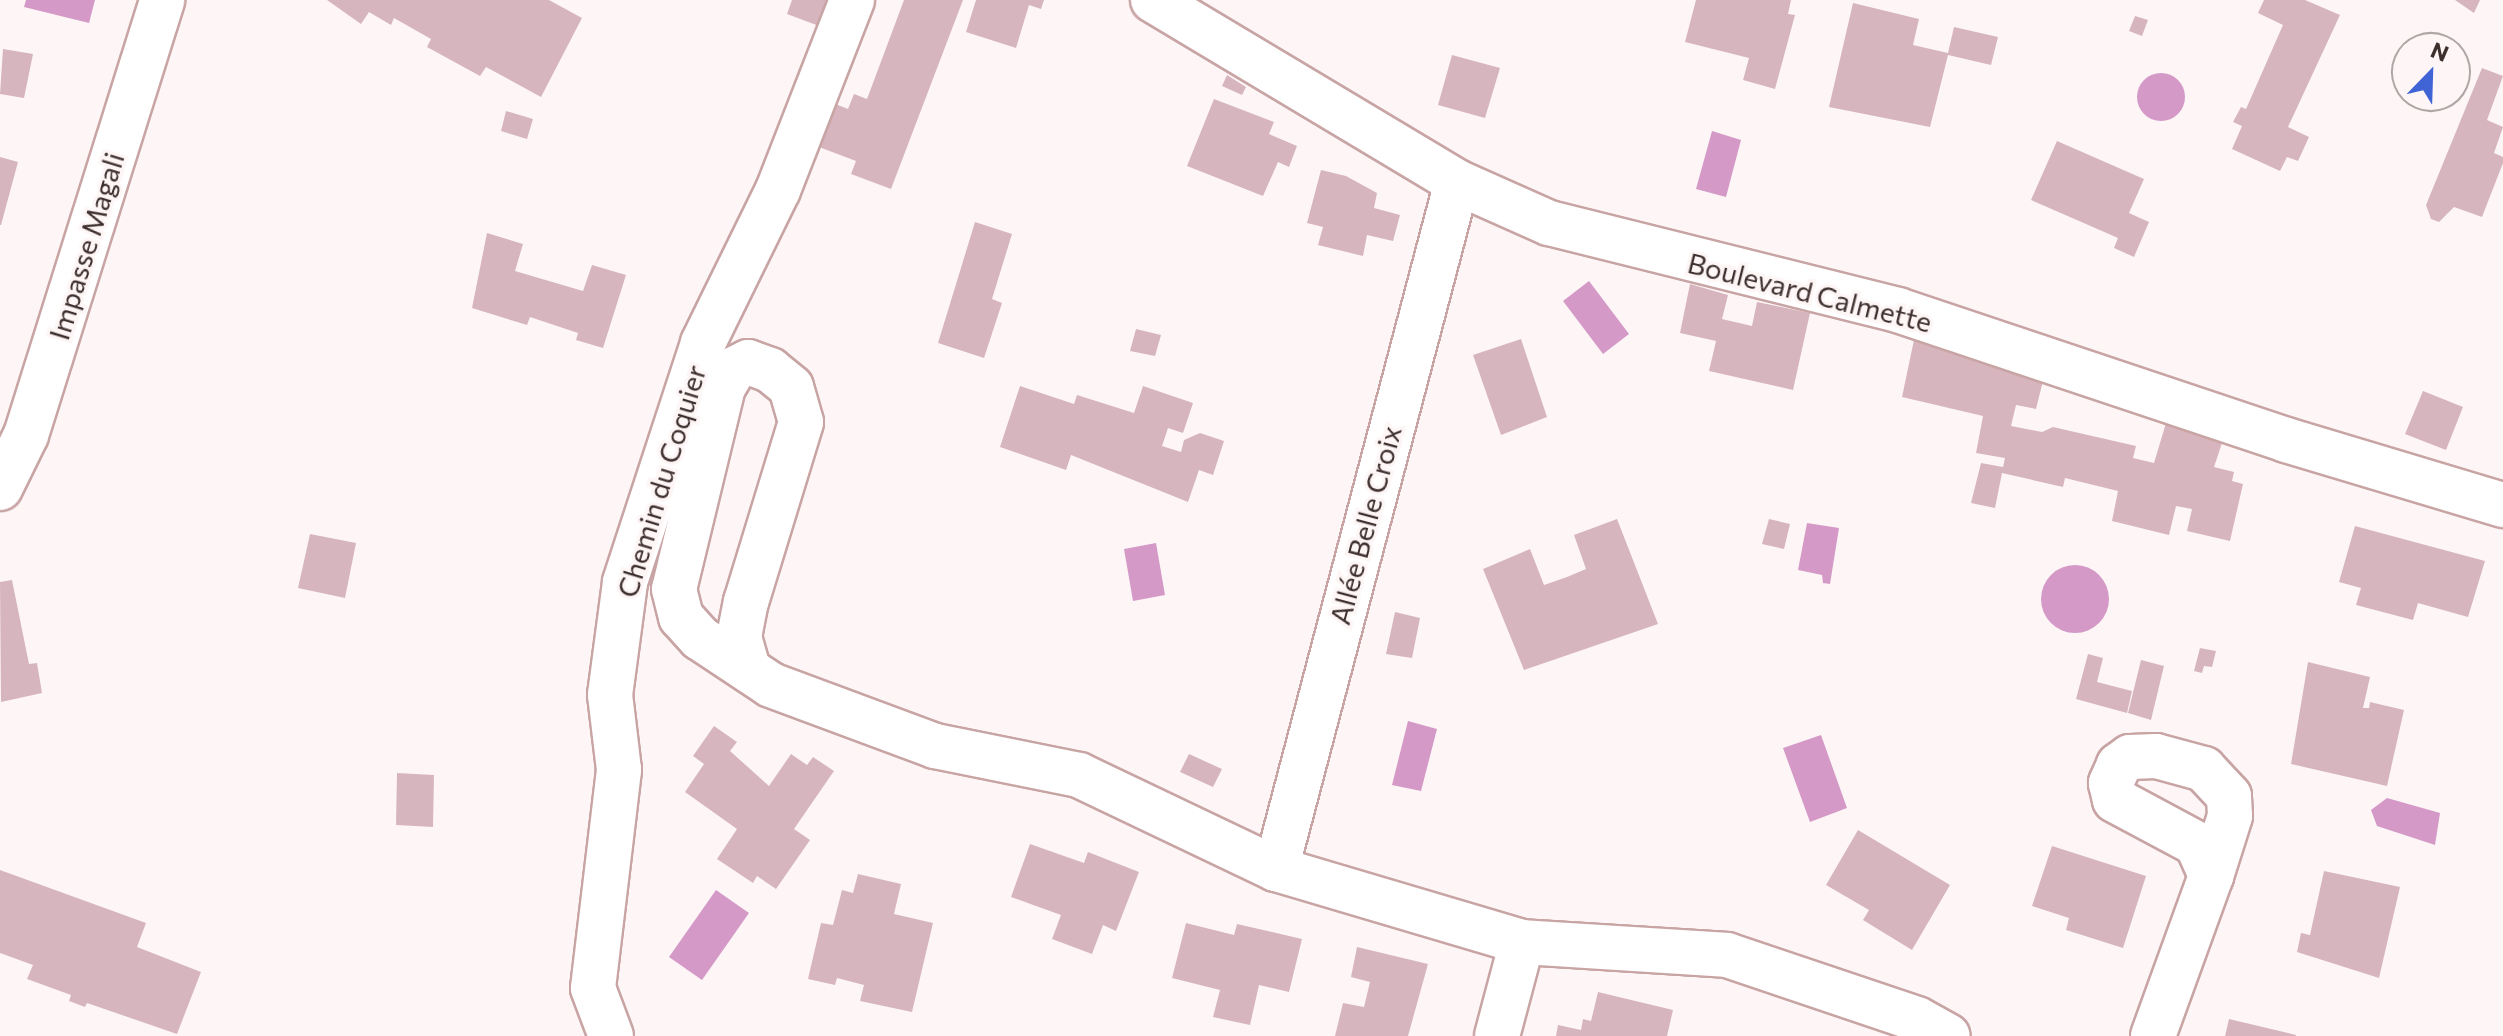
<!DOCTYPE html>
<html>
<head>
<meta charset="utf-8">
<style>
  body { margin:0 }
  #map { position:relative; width:2503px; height:1036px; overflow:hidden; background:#fef6f6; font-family:Commissioner,sans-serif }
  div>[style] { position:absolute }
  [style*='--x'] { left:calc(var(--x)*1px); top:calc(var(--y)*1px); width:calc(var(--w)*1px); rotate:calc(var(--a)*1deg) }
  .water>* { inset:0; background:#d499c7 }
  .round { border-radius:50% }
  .building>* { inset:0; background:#d7b5bf }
  .roads { filter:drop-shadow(2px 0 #c8a4a4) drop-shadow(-2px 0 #c8a4a4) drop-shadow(0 2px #c8a4a4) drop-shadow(0 -2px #c8a4a4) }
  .minor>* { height:44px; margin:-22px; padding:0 22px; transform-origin:22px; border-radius:22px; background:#fff }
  span { translate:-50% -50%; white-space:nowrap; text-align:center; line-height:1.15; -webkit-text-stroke:7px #fef6f6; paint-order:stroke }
  .street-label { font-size:28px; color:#3d2f2e }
  .north { position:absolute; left:2391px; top:32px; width:80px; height:80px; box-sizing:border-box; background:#fef6f6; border:2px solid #b1a6a6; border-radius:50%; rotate:23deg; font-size:22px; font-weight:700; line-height:32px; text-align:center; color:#3d2f2e }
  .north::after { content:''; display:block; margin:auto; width:28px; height:36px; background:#4064d6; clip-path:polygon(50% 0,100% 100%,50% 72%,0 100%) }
</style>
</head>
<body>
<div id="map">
  <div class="water">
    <i style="clip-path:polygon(26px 0,95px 0,89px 23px,24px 7px)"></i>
    <i class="round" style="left:2137px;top:73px;width:48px;height:48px"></i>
    <i style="clip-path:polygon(1712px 131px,1741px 140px,1726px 197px,1696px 189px)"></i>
    <i style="clip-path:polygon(1589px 281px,1629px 334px,1603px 354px,1563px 301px)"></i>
    <i style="clip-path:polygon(1807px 523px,1839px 528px,1830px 584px,1823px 583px,1822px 575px,1798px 570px)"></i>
    <i style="clip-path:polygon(1156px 543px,1165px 595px,1133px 601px,1124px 549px)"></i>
    <i class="round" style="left:2041px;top:565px;width:68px;height:68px"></i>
    <i style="clip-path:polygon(1408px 721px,1437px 729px,1421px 791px,1392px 785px)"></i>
    <i style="clip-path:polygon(1821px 735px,1847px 808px,1810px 822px,1783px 748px)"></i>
    <i style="clip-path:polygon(2387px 798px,2440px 813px,2435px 845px,2377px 826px,2371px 810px)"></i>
    <i style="clip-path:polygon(716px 890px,749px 913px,702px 980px,669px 957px)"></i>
  </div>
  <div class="building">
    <i style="clip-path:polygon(327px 0,549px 0,582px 18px,541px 97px,486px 67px,480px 76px,427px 47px,431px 39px,394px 18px,391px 25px,369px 12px,361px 24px)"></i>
    <i style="clip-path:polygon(792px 0,828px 0,819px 26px,787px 14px)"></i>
    <i style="clip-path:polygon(904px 0,963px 0,891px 189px,851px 174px,856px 161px,811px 144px,828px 101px,848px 109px,854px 94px,867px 99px)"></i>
    <i style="clip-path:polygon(976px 0,1044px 0,1041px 9px,1029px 5px,1016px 48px,966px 32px)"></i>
    <i style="clip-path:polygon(1696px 0,1791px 0,1788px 14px,1795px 15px,1775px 89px,1743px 80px,1749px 58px,1685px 42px)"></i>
    <i style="clip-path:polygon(2264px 0,2305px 0,2340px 15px,2288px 127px,2309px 137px,2298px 161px,2287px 157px,2280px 171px,2232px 149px,2242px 126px,2233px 122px,2241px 107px,2246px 109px,2283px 25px,2258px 13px)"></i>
    <i style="clip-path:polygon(2455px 0,2480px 0,2474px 13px)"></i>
    <i style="clip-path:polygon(1853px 3px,1919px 19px,1913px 45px,1948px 53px,1954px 27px,1998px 37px,1991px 65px,1948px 55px,1930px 127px,1829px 107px)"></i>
    <i style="clip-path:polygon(2135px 16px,2148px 20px,2142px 36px,2129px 31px)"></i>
    <i style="clip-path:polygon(3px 49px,33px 54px,24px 98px,0 94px)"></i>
    <i style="clip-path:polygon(1452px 55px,1500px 68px,1485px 118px,1438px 105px)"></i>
    <i style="clip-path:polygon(2482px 68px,2503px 76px,2487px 120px,2503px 127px,2494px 153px,2503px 157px,2503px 163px,2482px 217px,2454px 207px,2439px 222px,2431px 219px,2426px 205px)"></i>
    <i style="clip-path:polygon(1227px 75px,1246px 87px,1242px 95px,1222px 86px)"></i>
    <i style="clip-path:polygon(1214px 99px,1274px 122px,1269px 134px,1297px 146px,1289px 167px,1278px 162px,1263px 196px,1187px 166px)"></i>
    <i style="clip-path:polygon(506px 111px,533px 119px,527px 139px,501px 131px)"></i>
    <i style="clip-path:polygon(2057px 141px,2144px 179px,2129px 213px,2149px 222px,2134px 257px,2114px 248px,2118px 238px,2031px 200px)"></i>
    <i style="clip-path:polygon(0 157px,18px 162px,1px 225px,0 225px)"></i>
    <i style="clip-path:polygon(1321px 170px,1346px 176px,1377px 193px,1374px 208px,1400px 215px,1393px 241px,1367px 235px,1363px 256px,1318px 245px,1323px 227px,1307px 223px)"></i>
    <i style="clip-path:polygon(975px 222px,1012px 234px,992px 299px,1002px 303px,984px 358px,938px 343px)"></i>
    <i style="clip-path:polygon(487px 233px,523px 244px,515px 271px,583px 291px,592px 265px,626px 275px,603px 348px,576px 340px,578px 333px,530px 317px,527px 325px,472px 308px)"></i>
    <i style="clip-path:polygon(1690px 284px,1728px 295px,1722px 319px,1752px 326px,1757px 302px,1810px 313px,1793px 390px,1709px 371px,1716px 341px,1680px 333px)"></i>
    <i style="clip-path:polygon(1136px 329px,1161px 335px,1155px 356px,1130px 351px)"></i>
    <i style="clip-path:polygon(1915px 335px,2043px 381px,2036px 409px,2016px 405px,2011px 426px,2042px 432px,2053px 427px,2136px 446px,2133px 458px,2154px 463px,2166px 423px,2222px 443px,2214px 467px,2234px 472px,2232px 481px,2243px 484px,2230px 541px,2187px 531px,2192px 509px,2176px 506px,2169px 535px,2112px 521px,2118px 491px,2065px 478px,2063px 487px,2002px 473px,1995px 508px,1971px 503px,1981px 463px,2003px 467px,2005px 458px,1976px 453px,1983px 416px,1902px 397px)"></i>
    <i style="clip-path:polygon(1521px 339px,1547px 417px,1501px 435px,1473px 355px)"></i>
    <i style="clip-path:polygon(1020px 386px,1074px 404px,1077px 395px,1134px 413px,1143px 386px,1193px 403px,1183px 433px,1168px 428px,1162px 446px,1181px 452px,1184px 440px,1200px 433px,1224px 441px,1213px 475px,1199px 470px,1188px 502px,1071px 455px,1066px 470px,1000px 447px)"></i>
    <i style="clip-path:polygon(2423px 391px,2463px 407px,2446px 450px,2405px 434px)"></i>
    <i style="clip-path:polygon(1617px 519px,1658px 624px,1524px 670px,1483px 569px,1530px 549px,1544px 585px,1567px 577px,1586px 569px,1574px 535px)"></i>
    <i style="clip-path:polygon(1769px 519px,1790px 524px,1784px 549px,1762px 544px)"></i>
    <i style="clip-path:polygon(2355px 526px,2485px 561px,2468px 617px,2418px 603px,2413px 620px,2356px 605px,2361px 588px,2339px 582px)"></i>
    <i style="clip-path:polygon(310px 534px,356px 543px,345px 598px,298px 588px)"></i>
    <i style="clip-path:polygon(12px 580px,29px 664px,37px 663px,42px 693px,1px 702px,0 582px)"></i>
    <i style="clip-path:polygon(1395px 612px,1420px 618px,1412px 658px,1386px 654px)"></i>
    <i style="clip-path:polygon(2200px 648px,2216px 651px,2212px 667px,2204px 666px,2202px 673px,2194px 671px)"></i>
    <i style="clip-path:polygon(2088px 654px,2103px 658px,2097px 682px,2132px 691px,2127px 713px,2076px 699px)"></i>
    <i style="clip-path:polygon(2141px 660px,2164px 666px,2151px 720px,2128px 713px)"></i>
    <i style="clip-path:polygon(2308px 662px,2370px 677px,2363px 708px,2369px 708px,2370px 702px,2404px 710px,2387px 786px,2291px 764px)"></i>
    <i style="clip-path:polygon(714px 726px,737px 742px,730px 751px,769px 786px,791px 754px,807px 765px,813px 757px,834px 771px,794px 829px,810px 840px,776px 889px,757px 876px,753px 883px,717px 859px,737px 829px,685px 792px,704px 764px,693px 756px)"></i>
    <i style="clip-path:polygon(1189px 754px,1222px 769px,1213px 787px,1180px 772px)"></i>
    <i style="clip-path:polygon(397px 773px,434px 775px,433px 827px,396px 825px)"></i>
    <i style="clip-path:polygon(1858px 830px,1950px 885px,1912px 950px,1863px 920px,1869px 910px,1826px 885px)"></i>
    <i style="clip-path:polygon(1030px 844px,1084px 863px,1088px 852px,1139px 872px,1116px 931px,1103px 925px,1092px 954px,1052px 939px,1061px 915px,1011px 897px)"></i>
    <i style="clip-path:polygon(2052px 846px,2146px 876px,2123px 948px,2066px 930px,2069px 918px,2032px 906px)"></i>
    <i style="clip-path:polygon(0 870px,146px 923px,137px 947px,201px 972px,177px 1034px,87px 1003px,85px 1007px,69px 1001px,71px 995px,27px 979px,33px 965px,0 953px)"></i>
    <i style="clip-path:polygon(2324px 871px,2400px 887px,2379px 978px,2297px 952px,2301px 933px,2310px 935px)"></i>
    <i style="clip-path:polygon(858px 874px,901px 884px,894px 914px,933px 923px,912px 1012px,860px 1001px,864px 985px,837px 978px,835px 985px,808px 979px,821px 923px,833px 925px,842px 890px,853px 893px)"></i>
    <i style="clip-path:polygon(1186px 923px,1234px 935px,1237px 924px,1302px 939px,1289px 992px,1259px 985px,1250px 1025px,1213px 1017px,1220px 990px,1172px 978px)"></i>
    <i style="clip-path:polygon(1357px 947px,1428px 964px,1408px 1036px,1335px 1036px,1343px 1003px,1364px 1007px,1370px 982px,1351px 977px)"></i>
    <i style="clip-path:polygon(1598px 992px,1673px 1010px,1667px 1036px,1556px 1036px,1558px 1025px,1581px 1030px,1583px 1019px,1591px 1021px)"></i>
    <i style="clip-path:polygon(2229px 1019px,2296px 1035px,2296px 1036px,2225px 1036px)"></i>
  </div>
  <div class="roads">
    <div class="minor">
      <i style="--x:1153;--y:0;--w:354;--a:30.9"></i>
      <i style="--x:1457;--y:182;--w:101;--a:24"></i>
      <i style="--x:1549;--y:223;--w:360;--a:14"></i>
      <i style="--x:1898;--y:310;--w:409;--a:18.5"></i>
      <i style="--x:2286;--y:440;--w:227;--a:16.7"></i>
      <i style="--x:0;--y:488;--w:59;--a:-63.9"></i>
      <i style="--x:26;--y:435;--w:456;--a:-72.6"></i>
      <i style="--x:747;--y:665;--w:29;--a:-106"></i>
      <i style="--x:739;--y:637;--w:36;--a:-79"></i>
      <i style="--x:746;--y:602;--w:188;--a:-73"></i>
      <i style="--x:801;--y:422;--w:36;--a:-106"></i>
      <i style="--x:791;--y:387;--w:27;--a:-141"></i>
      <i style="--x:770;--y:370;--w:23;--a:-160"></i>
      <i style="--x:748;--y:362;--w:16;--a:153"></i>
      <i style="--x:734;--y:369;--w:21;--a:121"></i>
      <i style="--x:723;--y:387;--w:208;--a:103.6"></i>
      <i style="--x:674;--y:589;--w:29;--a:76"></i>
      <i style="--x:681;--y:617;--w:28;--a:48"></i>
      <i style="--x:700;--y:638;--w:85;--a:33.5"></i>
      <i style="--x:771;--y:685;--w:175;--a:20.4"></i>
      <i style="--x:935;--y:746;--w:147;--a:11.4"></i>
      <i style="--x:1079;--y:775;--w:218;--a:25.5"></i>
      <i style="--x:1276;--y:869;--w:257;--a:16.5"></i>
      <i style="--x:1522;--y:942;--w:205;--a:3.6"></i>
      <i style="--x:1727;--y:955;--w:200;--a:18.6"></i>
      <i style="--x:1917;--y:1019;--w:35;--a:29"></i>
      <i style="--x:1276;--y:869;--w:710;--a:-75.24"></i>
      <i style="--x:611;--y:1036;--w:51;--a:-110.6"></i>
      <i style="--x:593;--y:988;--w:220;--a:-83.2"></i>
      <i style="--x:619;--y:770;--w:76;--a:-96.8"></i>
      <i style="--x:610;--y:695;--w:114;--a:-82.4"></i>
      <i style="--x:625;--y:582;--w:251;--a:-71.9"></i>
      <i style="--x:703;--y:343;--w:170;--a:-63.9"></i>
      <i style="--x:778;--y:190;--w:204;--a:-68.7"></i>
      <i style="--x:1497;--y:1036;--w:97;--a:-75.1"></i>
      <i style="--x:2153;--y:1036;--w:170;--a:-70.1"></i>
      <i style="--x:2211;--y:876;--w:63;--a:-72.4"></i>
      <i style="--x:2230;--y:816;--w:20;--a:-93"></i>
      <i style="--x:2229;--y:796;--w:37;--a:-133"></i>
      <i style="--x:2204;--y:769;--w:50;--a:-164.8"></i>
      <i style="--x:2156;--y:756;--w:26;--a:178"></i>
      <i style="--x:2130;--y:757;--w:14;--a:144"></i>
      <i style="--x:2119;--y:765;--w:20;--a:114"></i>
      <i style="--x:2111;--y:783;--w:17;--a:77"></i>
      <i style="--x:2115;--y:800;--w:93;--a:28.2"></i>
      <i style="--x:2197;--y:844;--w:35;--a:66"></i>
    </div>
  </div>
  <div class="street-label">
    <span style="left:86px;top:246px;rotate:-73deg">Impasse Magali</span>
    <span style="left:1810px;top:292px;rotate:14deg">Boulevard Calmette</span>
    <span style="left:661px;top:481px;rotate:-73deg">Chemin du Coquier</span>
    <span style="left:1365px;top:525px;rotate:-75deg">Allée Belle Croix</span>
  </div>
  <div class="north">N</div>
</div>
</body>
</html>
